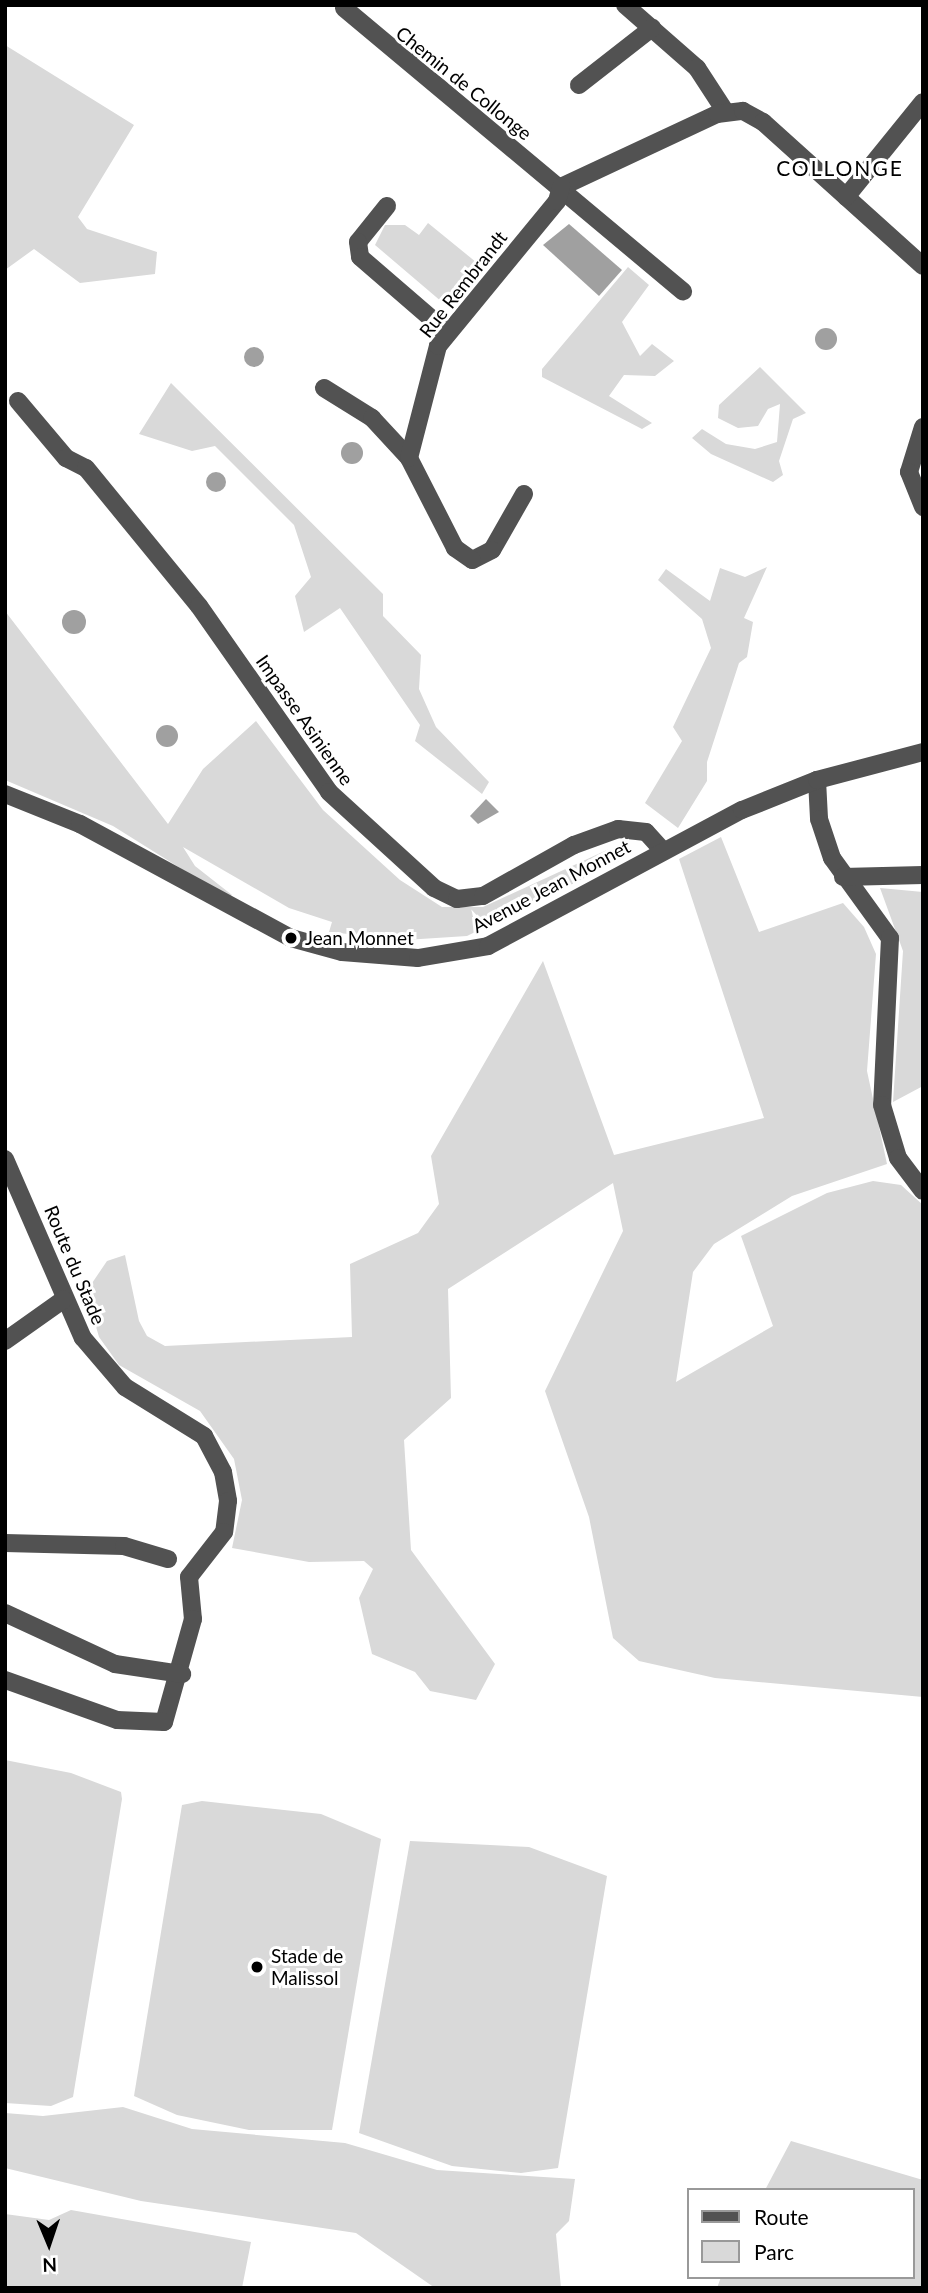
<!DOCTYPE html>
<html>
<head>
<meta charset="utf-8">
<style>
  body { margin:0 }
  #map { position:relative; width:928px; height:2293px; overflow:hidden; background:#fff; font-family:Lato,sans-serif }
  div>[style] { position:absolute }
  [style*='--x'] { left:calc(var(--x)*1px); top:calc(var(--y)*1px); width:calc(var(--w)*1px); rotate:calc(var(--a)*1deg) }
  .green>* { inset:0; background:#d9d9d9 }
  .water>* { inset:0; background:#a0a0a0 }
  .round { border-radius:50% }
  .minor>* { height:18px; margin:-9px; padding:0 9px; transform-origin:9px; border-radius:9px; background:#525252 }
  .dots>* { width:19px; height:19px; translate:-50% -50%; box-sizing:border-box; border:4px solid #fff; border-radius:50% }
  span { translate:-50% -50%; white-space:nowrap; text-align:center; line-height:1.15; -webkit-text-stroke:6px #fff; paint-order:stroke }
  .street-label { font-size:19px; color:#000 }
  .poi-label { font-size:19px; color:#000 }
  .left { translate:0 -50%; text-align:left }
  .neighbourhood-label { font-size:21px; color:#000; letter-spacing:2px }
  .frame { position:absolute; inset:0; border:7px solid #000; pointer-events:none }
  .legend { position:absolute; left:687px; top:2188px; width:228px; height:91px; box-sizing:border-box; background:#fff; border:2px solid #999; margin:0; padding:9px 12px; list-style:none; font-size:21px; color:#000 }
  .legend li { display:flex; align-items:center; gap:14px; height:35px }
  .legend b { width:35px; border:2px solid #999 }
  .north { position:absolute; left:14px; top:2209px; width:70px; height:70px; -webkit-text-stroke:5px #fff; paint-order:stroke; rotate:178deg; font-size:19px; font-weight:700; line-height:28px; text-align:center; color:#000 }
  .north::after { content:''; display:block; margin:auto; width:24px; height:32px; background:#000; clip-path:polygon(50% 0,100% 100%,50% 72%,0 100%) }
</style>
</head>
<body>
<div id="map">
  <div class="green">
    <i style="clip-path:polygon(5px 45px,134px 125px,78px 217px,87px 229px,157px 252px,155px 274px,80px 283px,34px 249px,5px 270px)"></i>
    <i style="clip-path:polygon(428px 223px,482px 267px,449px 308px,375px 245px,385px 225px,405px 225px,419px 235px)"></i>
    <i style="clip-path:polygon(628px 267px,649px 285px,622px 322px,640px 356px,652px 344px,674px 361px,655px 376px,624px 375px,609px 396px,652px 423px,642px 429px,542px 377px,542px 369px)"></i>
    <i style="clip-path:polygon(760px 367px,806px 413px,793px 419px,779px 461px,783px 475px,773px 482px,711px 454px,692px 438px,702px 429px,726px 444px,755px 449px,777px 442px,780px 404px,768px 409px,758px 426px,738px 428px,718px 418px,719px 405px)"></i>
    <i style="clip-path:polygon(171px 383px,383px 594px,383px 616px,421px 655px,419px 689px,436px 727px,489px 782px,482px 794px,415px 741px,420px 725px,340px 608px,304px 632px,295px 596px,311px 577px,294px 525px,215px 446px,192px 451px,139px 434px)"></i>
    <i style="clip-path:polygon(767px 567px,744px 618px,753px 622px,747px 657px,739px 663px,707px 762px,707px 781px,678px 828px,645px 803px,682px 741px,673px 727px,711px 648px,702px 619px,658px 580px,666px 569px,710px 601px,720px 568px,745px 577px)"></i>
    <i style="clip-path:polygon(5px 611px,168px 824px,203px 769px,256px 721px,323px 810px,400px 880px,442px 907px,483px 907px,609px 849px,619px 861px,467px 936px,405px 940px,329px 932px,332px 922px,289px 908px,183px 847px,195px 866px,232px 895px,228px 898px,113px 826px,5px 780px)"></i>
    <i style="clip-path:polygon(721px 837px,759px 932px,843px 903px,864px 927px,876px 954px,867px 1071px,887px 1164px,792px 1196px,714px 1244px,693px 1272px,676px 1382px,773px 1326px,741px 1236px,827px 1193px,873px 1181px,901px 1185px,923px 1205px,923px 1697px,715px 1678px,639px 1661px,613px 1638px,589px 1517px,545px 1391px,623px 1231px,613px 1183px,448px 1289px,451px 1398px,404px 1440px,411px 1550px,495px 1664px,476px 1700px,430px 1691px,415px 1672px,372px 1654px,359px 1598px,373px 1569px,364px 1561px,309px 1562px,232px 1548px,242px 1500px,234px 1459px,200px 1411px,119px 1365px,99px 1337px,86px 1292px,107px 1261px,125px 1255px,139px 1321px,147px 1336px,165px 1346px,352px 1337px,350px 1264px,418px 1233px,439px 1204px,431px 1156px,543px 961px,614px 1155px,764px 1118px,679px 859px)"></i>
    <i style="clip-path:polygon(880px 888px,923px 892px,923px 1086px,893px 1102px,903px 951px)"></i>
    <i style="clip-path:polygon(5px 1760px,71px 1773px,121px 1792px,122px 1799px,73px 2097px,51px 2106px,5px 2103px)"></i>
    <i style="clip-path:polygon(202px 1801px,321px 1814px,381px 1839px,332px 2130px,249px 2130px,177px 2115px,134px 2096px,182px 1805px)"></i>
    <i style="clip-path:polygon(410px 1841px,529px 1847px,607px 1876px,558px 2168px,521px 2173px,452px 2166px,359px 2133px)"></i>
    <i style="clip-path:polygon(123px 2107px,192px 2129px,345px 2143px,437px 2170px,575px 2179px,569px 2221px,556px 2234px,561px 2288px,435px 2288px,356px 2233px,141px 2201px,5px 2168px,5px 2113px,43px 2116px)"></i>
    <i style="clip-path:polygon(791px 2141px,923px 2180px,923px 2288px,717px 2288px,721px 2277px,912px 2277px,912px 2190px,765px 2190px)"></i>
    <i style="clip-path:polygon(71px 2210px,251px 2242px,242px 2288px,5px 2288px,5px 2214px,49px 2220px)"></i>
  </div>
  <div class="water">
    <i style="clip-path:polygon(569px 224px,622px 270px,599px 296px,543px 245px)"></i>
    <i class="round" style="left:815px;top:328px;width:22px;height:22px"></i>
    <i class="round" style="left:244px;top:347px;width:20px;height:20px"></i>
    <i class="round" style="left:341px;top:442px;width:22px;height:22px"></i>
    <i class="round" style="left:206px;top:472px;width:20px;height:20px"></i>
    <i class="round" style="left:62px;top:610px;width:24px;height:24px"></i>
    <i class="round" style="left:156px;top:725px;width:22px;height:22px"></i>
    <i style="clip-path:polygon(486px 799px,499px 812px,478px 824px,470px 816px)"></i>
  </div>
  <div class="minor">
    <i style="--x:625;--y:5;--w:96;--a:41.2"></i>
    <i style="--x:697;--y:68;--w:51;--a:56.9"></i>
    <i style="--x:344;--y:8;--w:442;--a:39.9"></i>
    <i style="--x:579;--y:85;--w:93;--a:-38"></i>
    <i style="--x:561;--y:187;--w:172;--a:-25.1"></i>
    <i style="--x:717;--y:114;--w:26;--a:-7"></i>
    <i style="--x:743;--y:111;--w:23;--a:29"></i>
    <i style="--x:763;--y:122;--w:215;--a:42"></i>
    <i style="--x:846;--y:197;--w:122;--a:-51"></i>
    <i style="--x:387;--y:206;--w:46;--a:128.9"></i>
    <i style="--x:358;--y:242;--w:15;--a:82"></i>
    <i style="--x:360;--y:257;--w:115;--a:40.8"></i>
    <i style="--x:324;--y:388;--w:57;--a:32"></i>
    <i style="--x:372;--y:418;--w:54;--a:47.2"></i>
    <i style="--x:18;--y:401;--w:75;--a:49.9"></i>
    <i style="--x:66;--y:458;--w:22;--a:27"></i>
    <i style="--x:86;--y:468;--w:178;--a:50.7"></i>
    <i style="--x:199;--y:606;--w:227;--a:55"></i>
    <i style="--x:329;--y:792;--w:142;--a:42.4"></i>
    <i style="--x:434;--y:888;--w:25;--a:26"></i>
    <i style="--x:457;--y:899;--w:26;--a:-7"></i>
    <i style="--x:483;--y:896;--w:104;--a:-29.3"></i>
    <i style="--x:574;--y:845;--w:47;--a:-20"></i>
    <i style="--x:618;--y:829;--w:28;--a:6"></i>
    <i style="--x:646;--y:832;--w:24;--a:48"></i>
    <i style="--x:923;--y:427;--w:47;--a:107.3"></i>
    <i style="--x:909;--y:472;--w:38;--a:68"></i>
    <i style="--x:524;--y:494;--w:64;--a:119.7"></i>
    <i style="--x:492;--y:550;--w:22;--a:153"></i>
    <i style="--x:472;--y:560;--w:21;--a:-145"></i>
    <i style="--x:455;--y:548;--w:101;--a:-117.1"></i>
    <i style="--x:409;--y:458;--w:116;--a:-75.5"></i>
    <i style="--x:438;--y:346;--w:188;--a:-50.6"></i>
    <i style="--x:557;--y:201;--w:15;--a:-74"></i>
    <i style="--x:817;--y:780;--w:39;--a:87"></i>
    <i style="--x:819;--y:819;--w:41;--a:71.6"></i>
    <i style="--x:832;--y:858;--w:99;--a:54.1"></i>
    <i style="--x:890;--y:938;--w:167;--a:92.7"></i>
    <i style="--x:882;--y:1105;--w:55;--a:73.2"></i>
    <i style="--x:898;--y:1158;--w:41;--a:52.9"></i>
    <i style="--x:5;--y:794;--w:81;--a:21.8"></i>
    <i style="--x:80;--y:824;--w:240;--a:28.4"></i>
    <i style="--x:291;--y:938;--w:53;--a:15.4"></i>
    <i style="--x:342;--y:952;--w:76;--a:4.5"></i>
    <i style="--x:418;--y:958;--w:71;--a:-9.7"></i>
    <i style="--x:488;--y:946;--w:288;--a:-28.2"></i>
    <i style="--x:742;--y:810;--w:81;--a:-21.8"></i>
    <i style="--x:817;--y:780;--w:110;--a:-14.8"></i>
    <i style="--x:843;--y:877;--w:80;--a:-1.4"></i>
    <i style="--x:5;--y:1159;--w:195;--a:66.5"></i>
    <i style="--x:83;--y:1338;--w:65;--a:49.4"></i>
    <i style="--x:125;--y:1387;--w:93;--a:31.8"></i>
    <i style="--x:204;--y:1436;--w:41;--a:62.2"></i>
    <i style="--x:223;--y:1472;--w:29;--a:80"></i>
    <i style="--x:228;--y:1501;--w:31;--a:97"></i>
    <i style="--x:224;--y:1532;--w:57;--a:127.9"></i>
    <i style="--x:189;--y:1577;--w:42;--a:84.6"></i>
    <i style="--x:193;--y:1619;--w:107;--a:105.7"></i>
    <i style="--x:164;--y:1722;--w:47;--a:-177.6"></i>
    <i style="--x:117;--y:1720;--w:119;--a:-160.3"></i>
    <i style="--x:5;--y:1341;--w:72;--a:-35.4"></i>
    <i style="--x:5;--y:1543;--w:119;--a:1.4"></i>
    <i style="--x:124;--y:1546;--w:46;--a:16.5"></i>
    <i style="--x:5;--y:1613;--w:121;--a:24.9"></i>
    <i style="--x:115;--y:1664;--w:68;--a:8.5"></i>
  </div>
  <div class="dots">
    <i style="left:291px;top:938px;background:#000"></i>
    <i style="left:257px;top:1967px;background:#000"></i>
  </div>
  <div class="street-label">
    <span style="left:464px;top:83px;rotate:39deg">Chemin de Collonge</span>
    <span style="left:463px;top:284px;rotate:-52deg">Rue Rembrandt</span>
    <span style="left:305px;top:720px;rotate:55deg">Impasse Asinienne</span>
    <span style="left:551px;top:886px;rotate:-28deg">Avenue Jean Monnet</span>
    <span style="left:75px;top:1265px;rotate:67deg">Route du Stade</span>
  </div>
  <div class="poi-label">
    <span class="left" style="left:305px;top:938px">Jean Monnet</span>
    <span class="left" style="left:271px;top:1967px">Stade de<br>Malissol</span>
  </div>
  <div class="neighbourhood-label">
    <span style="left:840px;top:168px">COLLONGE</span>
  </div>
  <div class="frame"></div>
  <ul class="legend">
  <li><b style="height:9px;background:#525252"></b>Route</li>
  <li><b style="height:19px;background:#d9d9d9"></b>Parc</li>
  </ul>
  <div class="north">N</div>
</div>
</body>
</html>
